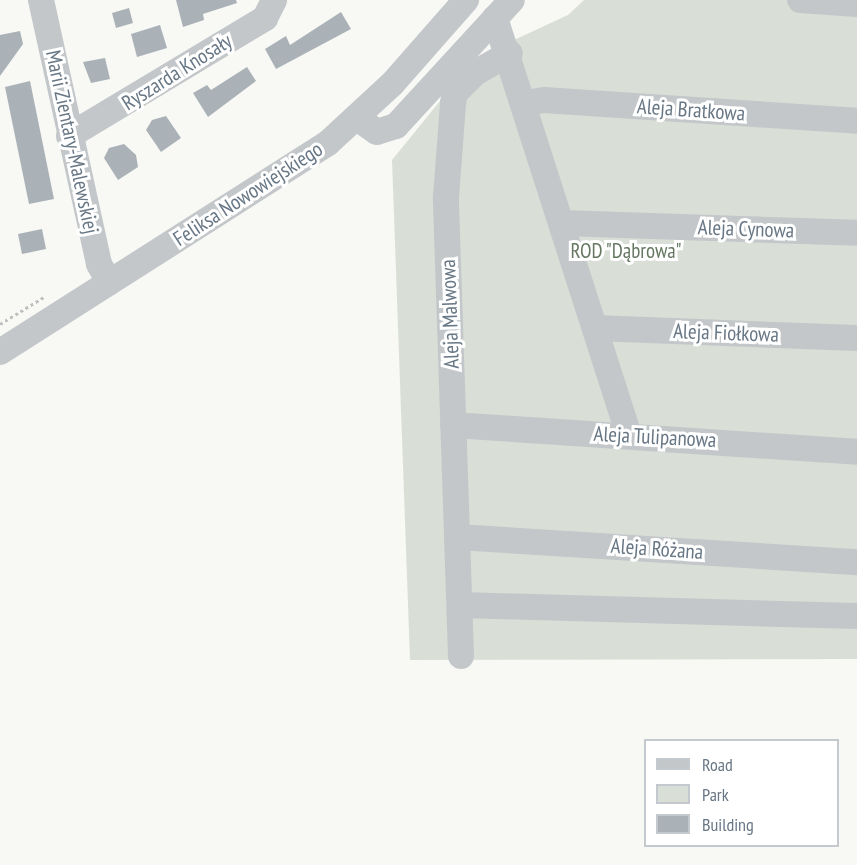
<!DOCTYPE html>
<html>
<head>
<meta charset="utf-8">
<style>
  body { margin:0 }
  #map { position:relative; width:857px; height:865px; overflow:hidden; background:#f8f8f5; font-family:"PT Sans Narrow",sans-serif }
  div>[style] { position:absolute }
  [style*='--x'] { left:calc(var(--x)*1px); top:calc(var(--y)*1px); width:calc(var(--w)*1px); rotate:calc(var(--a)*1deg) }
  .green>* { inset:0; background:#d9dfd6 }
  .building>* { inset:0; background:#aab2b7 }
  .path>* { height:3px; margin-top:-1.5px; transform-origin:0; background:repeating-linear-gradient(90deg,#bdbfc1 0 3px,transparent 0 6px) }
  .minor>* { height:26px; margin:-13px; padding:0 13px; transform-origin:13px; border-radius:13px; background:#c3c7ca }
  span { translate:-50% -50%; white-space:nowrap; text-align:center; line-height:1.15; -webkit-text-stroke:6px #fff; paint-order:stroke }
  .street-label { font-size:21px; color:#687785 }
  .park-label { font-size:21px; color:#667862 }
  .legend { position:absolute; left:644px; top:739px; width:195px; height:108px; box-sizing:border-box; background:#fff; border:2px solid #c3c9ce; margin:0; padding:8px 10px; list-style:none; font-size:18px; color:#687785 }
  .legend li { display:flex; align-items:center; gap:12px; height:30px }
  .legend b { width:30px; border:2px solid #c3c9ce }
</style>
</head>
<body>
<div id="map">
  <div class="green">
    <i style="clip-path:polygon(584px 0,857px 0,857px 659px,410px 660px,392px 160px,475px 58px,568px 15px)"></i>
  </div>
  <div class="building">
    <i style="clip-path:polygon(176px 0,236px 0,237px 3px,203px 14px,204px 20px,183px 27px)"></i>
    <i style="clip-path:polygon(129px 8px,133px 23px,116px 28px,112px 13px)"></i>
    <i style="clip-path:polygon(341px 12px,351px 29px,276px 69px,265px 49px,286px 36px,290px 45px)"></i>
    <i style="clip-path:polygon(160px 25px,167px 48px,137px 57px,131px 34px)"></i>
    <i style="clip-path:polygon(20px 31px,23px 44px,0 76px,0 35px)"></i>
    <i style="clip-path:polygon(105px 58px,110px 79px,91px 83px,83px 62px)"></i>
    <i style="clip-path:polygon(247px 67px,256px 81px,208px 117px,193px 93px,207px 85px,211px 90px)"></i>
    <i style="clip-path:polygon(30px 81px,54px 199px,29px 204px,5px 87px)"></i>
    <i style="clip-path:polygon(166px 116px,181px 138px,161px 152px,146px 130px,152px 120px)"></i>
    <i style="clip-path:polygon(124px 144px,136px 155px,138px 167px,118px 180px,104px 158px,109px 148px)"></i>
    <i style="clip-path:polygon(42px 229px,46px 249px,22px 254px,18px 234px)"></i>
  </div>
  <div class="path">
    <i style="--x:0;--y:324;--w:52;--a:-31.5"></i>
  </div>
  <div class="minor">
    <i style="--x:41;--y:0;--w:270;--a:77.6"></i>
    <i style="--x:99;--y:264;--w:21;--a:61"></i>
    <i style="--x:800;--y:0;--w:57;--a:4"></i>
    <i style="--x:495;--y:18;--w:436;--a:72.2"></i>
    <i style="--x:525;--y:103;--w:19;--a:-9"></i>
    <i style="--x:544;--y:100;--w:314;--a:3.8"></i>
    <i style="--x:357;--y:118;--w:24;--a:35"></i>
    <i style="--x:377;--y:132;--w:20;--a:-18"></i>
    <i style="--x:396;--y:126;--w:171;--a:-47.4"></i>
    <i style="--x:69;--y:136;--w:229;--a:-31"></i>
    <i style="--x:265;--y:18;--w:20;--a:-63"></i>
    <i style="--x:562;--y:223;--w:295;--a:1.9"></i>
    <i style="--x:595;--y:328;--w:262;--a:2.2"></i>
    <i style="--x:0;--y:352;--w:389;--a:-32.5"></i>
    <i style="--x:328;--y:143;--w:88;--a:-42.7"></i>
    <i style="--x:393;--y:83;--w:111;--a:-48.7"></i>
    <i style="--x:453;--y:425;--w:405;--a:3.8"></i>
    <i style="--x:457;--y:537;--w:401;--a:3.6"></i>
    <i style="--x:460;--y:605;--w:397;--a:1.6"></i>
    <i style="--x:461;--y:656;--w:459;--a:-91.9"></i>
    <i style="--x:446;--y:197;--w:94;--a:-85.7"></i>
    <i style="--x:453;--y:103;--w:10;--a:-79"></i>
    <i style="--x:455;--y:93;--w:28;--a:-45"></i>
    <i style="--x:475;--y:73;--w:40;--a:-29.7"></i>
  </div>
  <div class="street-label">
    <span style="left:177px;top:72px;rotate:-32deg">Ryszarda Knosały</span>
    <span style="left:691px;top:110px;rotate:4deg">Aleja Bratkowa</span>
    <span style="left:72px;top:142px;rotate:78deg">Marii Zientary-Malewskiej</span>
    <span style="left:248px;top:194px;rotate:-33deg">Feliksa Nowowiejskiego</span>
    <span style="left:746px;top:229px;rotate:2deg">Aleja Cynowa</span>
    <span style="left:450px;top:314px;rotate:-92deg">Aleja Malwowa</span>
    <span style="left:726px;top:333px;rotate:2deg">Aleja Fiołkowa</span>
    <span style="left:655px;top:437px;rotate:3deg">Aleja Tulipanowa</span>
    <span style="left:657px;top:549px;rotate:4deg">Aleja Różana</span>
  </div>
  <div class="park-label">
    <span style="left:626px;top:251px">ROD "Dąbrowa"</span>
  </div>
  <ul class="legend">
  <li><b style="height:8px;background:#c3c7ca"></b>Road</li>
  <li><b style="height:16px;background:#d9dfd6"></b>Park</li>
  <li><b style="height:16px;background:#aab2b7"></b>Building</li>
  </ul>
</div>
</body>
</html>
